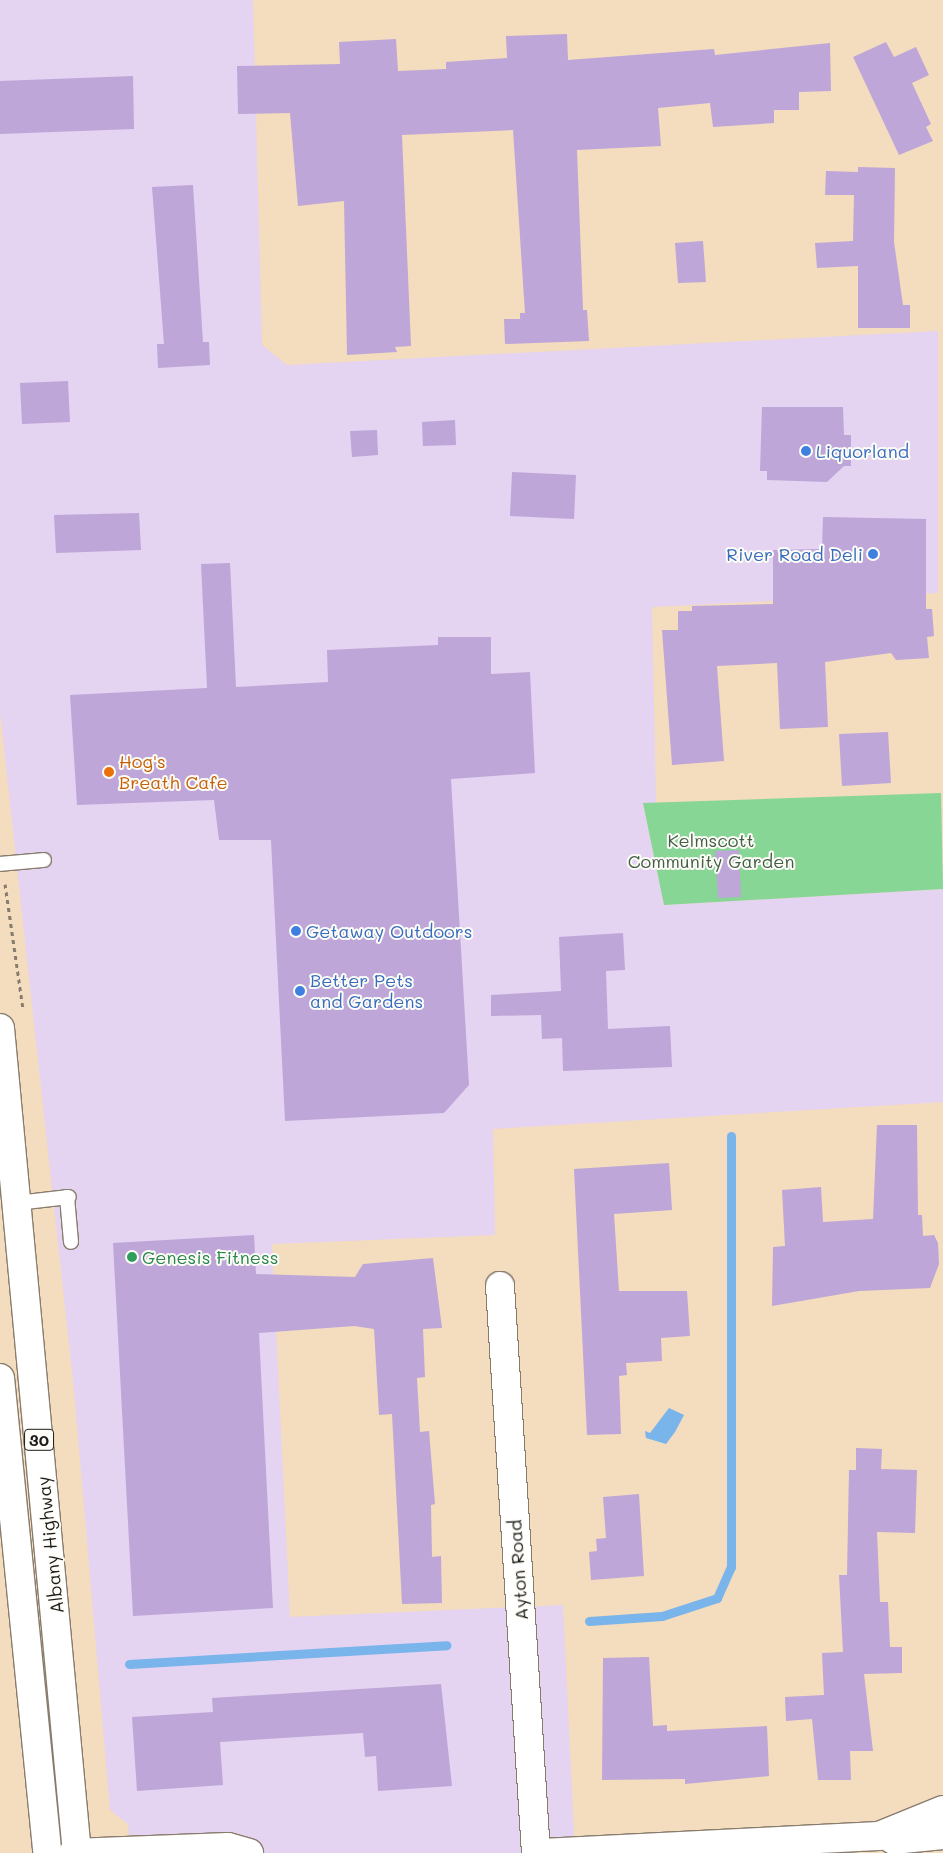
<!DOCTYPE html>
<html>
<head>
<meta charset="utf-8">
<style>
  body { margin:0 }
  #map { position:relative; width:943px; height:1853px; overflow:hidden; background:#f4dcbe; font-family:Mali,sans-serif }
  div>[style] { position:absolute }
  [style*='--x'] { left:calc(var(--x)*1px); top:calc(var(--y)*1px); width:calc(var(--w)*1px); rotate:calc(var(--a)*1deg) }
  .built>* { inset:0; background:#e4d3f1 }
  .green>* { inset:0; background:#87d695 }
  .water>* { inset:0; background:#79b4eb }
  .stream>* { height:9px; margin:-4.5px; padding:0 4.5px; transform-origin:4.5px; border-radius:4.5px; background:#79b4eb }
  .building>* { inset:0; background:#bea6d8 }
  .path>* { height:3px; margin-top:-1.5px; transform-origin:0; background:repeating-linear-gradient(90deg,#887c6d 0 4px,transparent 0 8px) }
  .roads { filter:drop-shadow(1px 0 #887c6d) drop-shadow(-1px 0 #887c6d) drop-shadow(0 1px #887c6d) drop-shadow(0 -1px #887c6d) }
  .lane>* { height:14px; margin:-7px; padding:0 7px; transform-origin:7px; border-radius:7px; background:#fff }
  .street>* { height:28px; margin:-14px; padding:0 14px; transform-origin:14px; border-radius:14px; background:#fff }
  .highway>* { height:28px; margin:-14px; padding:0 14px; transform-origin:14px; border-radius:14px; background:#fff }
  .dots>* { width:14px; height:14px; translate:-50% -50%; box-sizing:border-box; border:2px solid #fdfcf7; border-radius:50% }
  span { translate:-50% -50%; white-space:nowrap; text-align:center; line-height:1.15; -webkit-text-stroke:4px #fdfcf7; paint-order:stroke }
  .shield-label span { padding:1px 4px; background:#fdfcf7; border:1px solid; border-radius:4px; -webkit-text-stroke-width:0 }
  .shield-label { font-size:16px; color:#1c1c1c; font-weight:700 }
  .shop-label { font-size:18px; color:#366cbe }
  .left { translate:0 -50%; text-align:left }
  .right { translate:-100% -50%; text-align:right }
  .food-label { font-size:18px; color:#c56008 }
  .park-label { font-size:18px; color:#415d46 }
  .leisure-label { font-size:18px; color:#27864d }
  .street-label { font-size:18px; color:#1c1c1c }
</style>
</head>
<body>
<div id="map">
  <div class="built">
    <i style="clip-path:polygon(0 0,253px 0,262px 345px,287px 365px,938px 331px,938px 593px,652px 607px,656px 803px,643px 804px,664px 905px,943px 889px,943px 1102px,493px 1129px,495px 1235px,272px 1244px,290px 1617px,563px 1605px,575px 1853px,130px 1853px,128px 1824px,110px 1810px,74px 1390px,0 712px)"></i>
  </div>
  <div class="green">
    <i style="clip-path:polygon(941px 793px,943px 889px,664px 905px,643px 803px)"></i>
  </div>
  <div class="water">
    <i style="clip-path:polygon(669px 1408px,684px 1415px,675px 1432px,666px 1444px,646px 1438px,645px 1431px,650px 1433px)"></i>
  </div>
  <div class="stream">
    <i style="--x:589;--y:1621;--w:73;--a:-3.9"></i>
    <i style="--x:662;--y:1616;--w:58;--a:-18.1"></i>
    <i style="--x:717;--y:1598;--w:34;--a:-66"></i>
    <i style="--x:731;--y:1567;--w:431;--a:-90"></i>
    <i style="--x:129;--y:1664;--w:318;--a:-3.4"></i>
  </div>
  <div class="building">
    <i style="clip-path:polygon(567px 34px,568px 60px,714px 49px,715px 55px,830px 43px,831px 91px,799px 92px,799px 110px,774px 110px,774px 123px,713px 127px,710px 103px,658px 108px,661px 146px,577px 150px,583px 310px,587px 310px,589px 341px,505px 344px,504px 319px,520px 319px,520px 313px,525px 313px,513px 130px,402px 135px,411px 346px,395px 347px,397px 352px,347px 355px,344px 201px,298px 206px,290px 113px,238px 114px,237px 66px,340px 64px,339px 42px,396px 39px,398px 71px,446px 69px,446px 62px,507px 58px,506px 36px)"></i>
    <i style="clip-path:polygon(886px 42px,894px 57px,916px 47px,929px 75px,912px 83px,931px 124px,926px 127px,933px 141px,899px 155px,853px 57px)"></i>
    <i style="clip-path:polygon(133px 76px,134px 129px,0 134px,0 81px)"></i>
    <i style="clip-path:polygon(858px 167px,895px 168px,894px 242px,903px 305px,910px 305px,910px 328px,858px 328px,858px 266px,817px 268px,815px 243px,853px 241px,854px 195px,825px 195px,826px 171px,858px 172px)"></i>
    <i style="clip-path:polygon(193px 185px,203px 342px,209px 342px,210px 365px,158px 368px,157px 344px,164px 344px,152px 187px)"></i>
    <i style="clip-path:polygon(703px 241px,706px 282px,678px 283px,675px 243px)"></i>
    <i style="clip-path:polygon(68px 381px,70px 422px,22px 424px,20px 383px)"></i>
    <i style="clip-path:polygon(762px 407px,843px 407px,844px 435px,851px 435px,851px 466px,844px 466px,827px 482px,767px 480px,767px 471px,760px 471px)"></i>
    <i style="clip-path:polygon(455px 420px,456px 445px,423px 446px,422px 422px)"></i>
    <i style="clip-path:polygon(377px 430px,378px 455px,352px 457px,350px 431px)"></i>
    <i style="clip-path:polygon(512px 472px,576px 475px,574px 519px,510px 516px)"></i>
    <i style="clip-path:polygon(139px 513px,141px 550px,56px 553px,54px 515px)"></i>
    <i style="clip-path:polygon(823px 517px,926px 519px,926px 609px,932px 609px,934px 636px,927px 637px,929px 658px,896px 660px,891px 653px,825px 662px,828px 727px,780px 729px,777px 663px,717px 666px,724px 761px,672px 765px,662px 630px,678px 630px,678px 611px,692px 611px,692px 606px,773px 604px,773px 550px,822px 549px)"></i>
    <i style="clip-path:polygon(230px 563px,236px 687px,328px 682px,327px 650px,438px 645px,438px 637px,491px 637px,491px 674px,530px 672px,535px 773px,451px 779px,469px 1085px,444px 1113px,285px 1121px,271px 840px,219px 840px,214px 800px,77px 805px,70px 695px,207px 688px,201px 564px)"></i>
    <i style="clip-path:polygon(888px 732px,891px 783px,842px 786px,839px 734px)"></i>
    <i style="clip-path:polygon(739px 850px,741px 897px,718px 898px,715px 851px)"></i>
    <i style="clip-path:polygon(623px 933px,625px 970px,606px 971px,608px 1029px,670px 1026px,672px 1067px,563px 1071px,562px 1038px,542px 1039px,541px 1015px,491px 1016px,491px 995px,561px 991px,559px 937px)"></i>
    <i style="clip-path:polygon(877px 1125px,917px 1125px,918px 1215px,922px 1215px,923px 1236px,934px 1235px,938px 1243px,939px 1264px,930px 1288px,859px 1291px,772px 1306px,773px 1247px,785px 1246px,782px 1190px,821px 1187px,823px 1222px,873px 1219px)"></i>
    <i style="clip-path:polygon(669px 1163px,672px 1210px,614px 1214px,619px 1291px,687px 1291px,690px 1336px,661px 1338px,662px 1361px,626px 1363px,627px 1375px,619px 1376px,621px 1434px,587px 1435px,574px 1169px)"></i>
    <i style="clip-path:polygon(254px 1235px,256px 1274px,355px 1277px,363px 1264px,433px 1258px,442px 1328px,423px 1329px,425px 1377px,417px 1378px,420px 1432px,429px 1431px,435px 1504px,431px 1505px,432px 1557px,441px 1556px,442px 1603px,402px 1604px,392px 1414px,379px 1415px,374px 1329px,354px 1326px,259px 1333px,273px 1608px,133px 1616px,113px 1243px)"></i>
    <i style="clip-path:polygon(856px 1448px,882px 1449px,881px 1469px,917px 1470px,915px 1533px,877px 1532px,880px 1602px,888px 1602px,890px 1647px,902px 1647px,902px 1673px,864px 1674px,873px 1751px,850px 1751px,851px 1780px,818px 1780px,812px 1719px,786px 1721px,785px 1697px,824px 1695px,822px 1653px,843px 1652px,839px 1575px,847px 1575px,849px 1470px,856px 1470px)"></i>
    <i style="clip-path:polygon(639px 1494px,644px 1576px,591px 1580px,589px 1552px,597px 1551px,596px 1539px,606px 1538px,603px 1497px)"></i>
    <i style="clip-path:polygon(649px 1657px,653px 1726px,667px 1725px,667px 1731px,767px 1726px,769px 1776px,685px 1784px,685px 1779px,602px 1780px,603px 1658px)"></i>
    <i style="clip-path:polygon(441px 1684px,452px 1786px,378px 1791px,376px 1756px,365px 1757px,363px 1733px,220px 1742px,223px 1785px,137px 1791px,132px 1717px,213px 1712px,212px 1698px)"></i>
  </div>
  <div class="path">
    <i style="--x:5;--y:884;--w:126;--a:81.8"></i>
  </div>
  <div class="roads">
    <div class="lane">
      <i style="--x:0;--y:864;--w:44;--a:-5.2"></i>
      <i style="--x:67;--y:1197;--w:45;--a:84.9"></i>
      <i style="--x:17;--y:1203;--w:52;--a:-6.6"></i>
    </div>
    <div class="street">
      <i style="--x:500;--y:1286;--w:568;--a:86.37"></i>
      <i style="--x:893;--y:1840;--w:50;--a:-5.7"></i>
      <i style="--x:73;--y:1853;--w:155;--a:-2.2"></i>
      <i style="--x:228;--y:1847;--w:22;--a:16"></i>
      <i style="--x:542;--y:1853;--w:337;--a:-2.9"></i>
      <i style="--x:879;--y:1836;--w:69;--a:-22.1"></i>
    </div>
    <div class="highway">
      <i style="--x:0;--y:1028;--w:829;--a:84.67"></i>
      <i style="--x:0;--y:1378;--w:477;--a:84.3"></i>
    </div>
  </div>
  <div class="dots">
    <i style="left:806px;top:451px;background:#3f7fe0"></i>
    <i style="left:873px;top:554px;background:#3f7fe0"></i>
    <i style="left:109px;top:772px;background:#e8710a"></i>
    <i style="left:296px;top:931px;background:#3f7fe0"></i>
    <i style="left:300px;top:991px;background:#3f7fe0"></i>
    <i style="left:132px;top:1257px;background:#2e9e5b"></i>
  </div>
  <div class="shield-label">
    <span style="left:39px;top:1440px">30</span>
  </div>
  <div class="shop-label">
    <span class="left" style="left:816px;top:451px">Liquorland</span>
    <span class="right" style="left:863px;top:554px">River Road Deli</span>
    <span class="left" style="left:306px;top:931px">Getaway Outdoors</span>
    <span class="left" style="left:310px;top:991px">Better Pets<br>and Gardens</span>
  </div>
  <div class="food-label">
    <span class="left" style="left:119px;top:772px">Hog's<br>Breath Cafe</span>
  </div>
  <div class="park-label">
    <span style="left:711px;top:851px">Kelmscott<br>Community Garden</span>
  </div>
  <div class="leisure-label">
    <span class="left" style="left:142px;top:1257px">Genesis Fitness</span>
  </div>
  <div class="street-label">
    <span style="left:50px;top:1545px;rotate:-96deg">Albany Highway</span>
    <span style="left:518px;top:1570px;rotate:-94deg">Ayton Road</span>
  </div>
</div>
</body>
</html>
